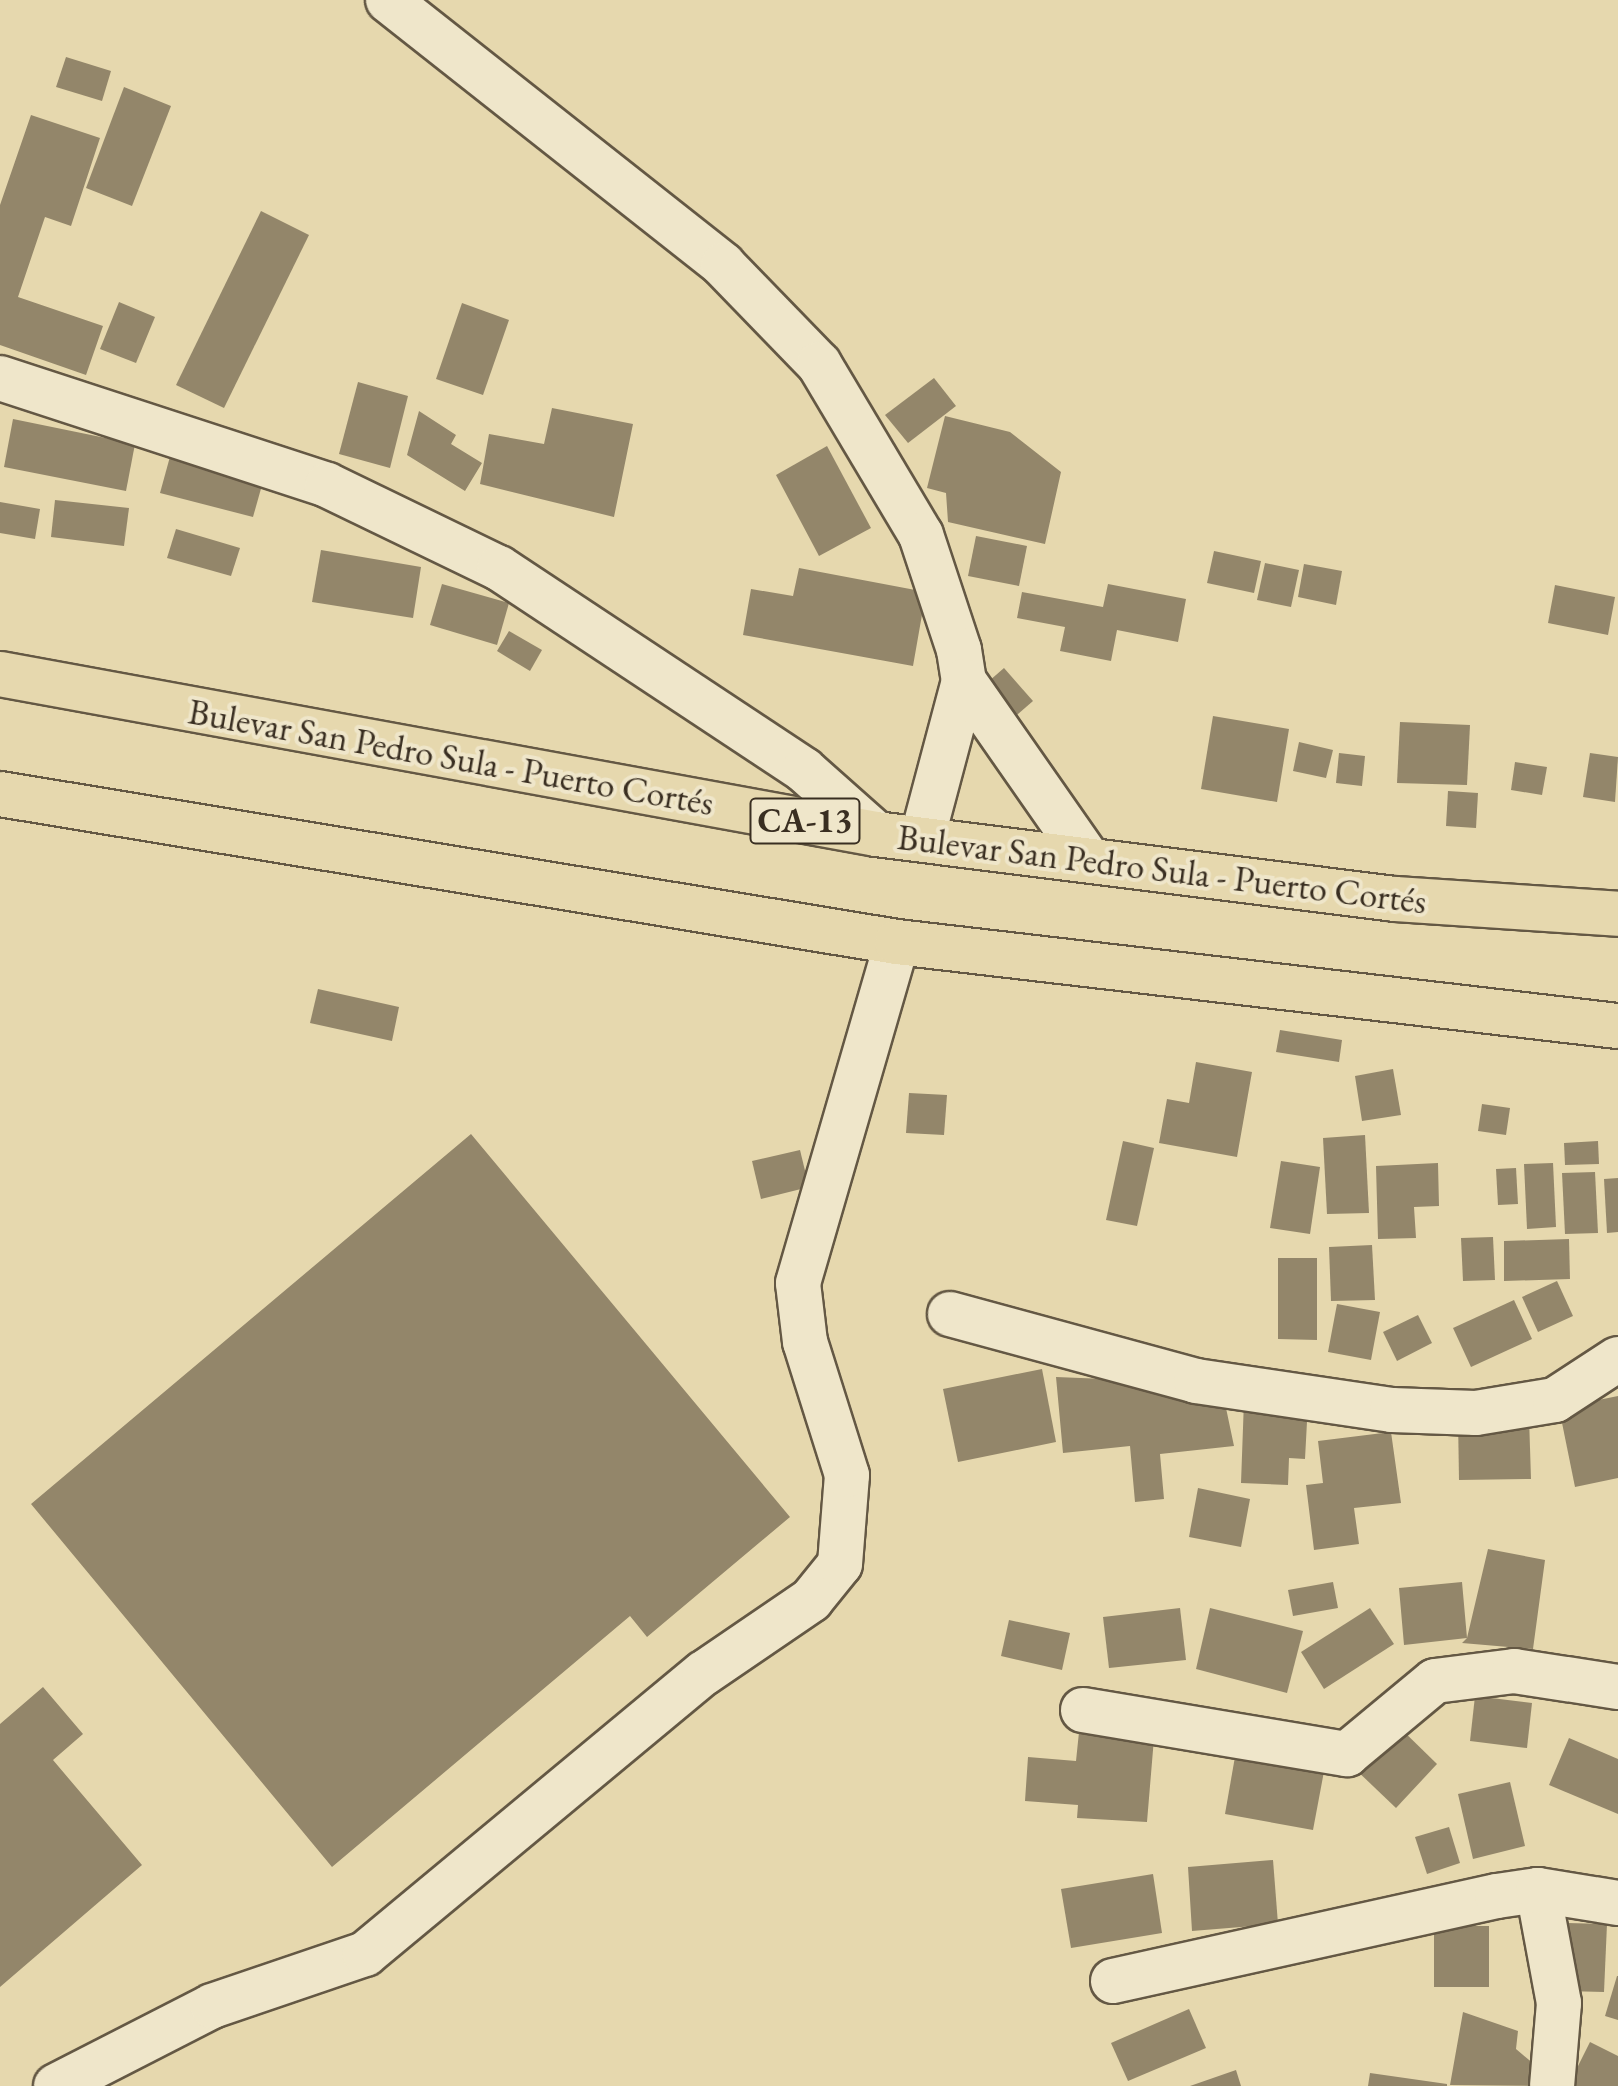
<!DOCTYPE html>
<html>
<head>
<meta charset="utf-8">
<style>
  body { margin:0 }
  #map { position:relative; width:1618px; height:2086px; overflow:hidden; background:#e6d8ae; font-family:"EB Garamond",serif }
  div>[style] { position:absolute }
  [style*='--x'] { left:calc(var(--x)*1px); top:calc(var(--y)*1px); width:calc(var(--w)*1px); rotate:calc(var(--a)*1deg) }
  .building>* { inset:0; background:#93866a }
  .roads { filter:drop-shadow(2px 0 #645844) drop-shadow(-2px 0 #645844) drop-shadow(0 2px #645844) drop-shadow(0 -2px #645844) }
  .minor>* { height:44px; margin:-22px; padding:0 22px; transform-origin:22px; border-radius:22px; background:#efe6ca }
  .highway>* { height:44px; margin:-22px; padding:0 22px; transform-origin:22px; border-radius:22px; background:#e6d8ae }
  span { translate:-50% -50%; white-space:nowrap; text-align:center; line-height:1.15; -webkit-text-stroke:8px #efe6ca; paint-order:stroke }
  .shield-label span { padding:2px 6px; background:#efe6ca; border:2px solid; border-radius:6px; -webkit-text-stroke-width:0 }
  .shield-label { font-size:34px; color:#392e21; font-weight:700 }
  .street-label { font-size:36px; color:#392e21 }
</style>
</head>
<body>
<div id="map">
  <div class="building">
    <i style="clip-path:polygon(66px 57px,111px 71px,102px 101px,56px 87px)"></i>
    <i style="clip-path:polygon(124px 87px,171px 106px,132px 206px,86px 188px)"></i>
    <i style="clip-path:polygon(31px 115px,100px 138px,71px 226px,45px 217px,18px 297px,103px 326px,86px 375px,0 345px,0 205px)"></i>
    <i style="clip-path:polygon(261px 211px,309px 235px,224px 408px,176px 385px)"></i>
    <i style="clip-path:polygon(119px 302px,155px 317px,136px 363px,100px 349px)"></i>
    <i style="clip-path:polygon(462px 303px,509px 320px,483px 395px,436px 379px)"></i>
    <i style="clip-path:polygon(934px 378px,956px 406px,908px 443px,885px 415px)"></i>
    <i style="clip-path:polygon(358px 382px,408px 396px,390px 468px,339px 454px)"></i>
    <i style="clip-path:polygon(552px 408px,633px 424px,614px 517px,480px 484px,489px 434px,544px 444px)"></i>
    <i style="clip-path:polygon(419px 411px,456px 435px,451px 444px,482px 463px,465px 491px,407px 455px)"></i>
    <i style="clip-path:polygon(945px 416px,1010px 432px,1061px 472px,1045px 544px,948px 522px,946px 493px,927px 488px)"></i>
    <i style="clip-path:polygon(13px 419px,135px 444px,126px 491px,4px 467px)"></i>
    <i style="clip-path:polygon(827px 446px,871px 528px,819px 556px,776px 475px)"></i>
    <i style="clip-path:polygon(171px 453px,264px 478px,253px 517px,160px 493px)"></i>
    <i style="clip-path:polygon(55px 500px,129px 508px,124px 546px,51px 537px)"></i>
    <i style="clip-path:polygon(0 502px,40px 509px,35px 539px,0 533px)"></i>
    <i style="clip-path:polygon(176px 529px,240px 548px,231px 576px,167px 558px)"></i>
    <i style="clip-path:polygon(976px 536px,1027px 546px,1019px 586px,968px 576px)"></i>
    <i style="clip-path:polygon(321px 550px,421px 567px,413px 618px,312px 602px)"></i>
    <i style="clip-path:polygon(1214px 551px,1261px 561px,1254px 593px,1207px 583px)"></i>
    <i style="clip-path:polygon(1265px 563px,1299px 570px,1291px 607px,1257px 600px)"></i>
    <i style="clip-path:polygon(1304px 564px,1342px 571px,1336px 605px,1298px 597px)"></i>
    <i style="clip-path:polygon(799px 568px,926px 592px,913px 666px,743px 635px,751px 589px,793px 596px)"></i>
    <i style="clip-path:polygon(442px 584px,509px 603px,497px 645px,430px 625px)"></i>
    <i style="clip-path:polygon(1108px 584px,1186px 599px,1178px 642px,1117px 630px,1111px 661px,1060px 651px,1065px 627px,1017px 618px,1022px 592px,1103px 607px)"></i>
    <i style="clip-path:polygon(1555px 585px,1615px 597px,1608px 635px,1548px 623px)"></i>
    <i style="clip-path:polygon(509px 631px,542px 650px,530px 671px,497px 651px)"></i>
    <i style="clip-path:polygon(1004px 668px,1033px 701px,1010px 721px,981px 688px)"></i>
    <i style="clip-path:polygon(1213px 716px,1289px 729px,1277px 802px,1201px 789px)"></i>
    <i style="clip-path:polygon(1400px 722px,1470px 725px,1467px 785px,1397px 783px)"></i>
    <i style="clip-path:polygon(1299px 742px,1333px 750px,1326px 778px,1293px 771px)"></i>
    <i style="clip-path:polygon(1339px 753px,1365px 756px,1362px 786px,1336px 783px)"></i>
    <i style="clip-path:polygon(1590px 753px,1618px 757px,1615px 802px,1583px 797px)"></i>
    <i style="clip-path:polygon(1515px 762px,1547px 767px,1542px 795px,1511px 790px)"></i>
    <i style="clip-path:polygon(1448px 791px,1478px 793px,1476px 828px,1446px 826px)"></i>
    <i style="clip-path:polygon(318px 989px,399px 1007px,392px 1041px,310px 1023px)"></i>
    <i style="clip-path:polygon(1280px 1030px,1342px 1040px,1339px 1062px,1276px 1052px)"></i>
    <i style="clip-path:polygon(1196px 1062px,1252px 1072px,1237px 1157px,1159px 1143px,1167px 1099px,1189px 1103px)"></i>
    <i style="clip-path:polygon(1393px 1069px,1401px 1115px,1362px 1121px,1355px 1076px)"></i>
    <i style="clip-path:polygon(909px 1093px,947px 1095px,944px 1135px,906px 1133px)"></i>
    <i style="clip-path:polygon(1482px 1104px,1510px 1108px,1506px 1135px,1478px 1131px)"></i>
    <i style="clip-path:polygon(471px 1134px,790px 1517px,647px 1637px,630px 1616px,332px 1867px,31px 1504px)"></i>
    <i style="clip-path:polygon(1365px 1135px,1369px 1213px,1327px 1214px,1323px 1138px)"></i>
    <i style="clip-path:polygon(1123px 1141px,1154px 1148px,1137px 1226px,1106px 1220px)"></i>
    <i style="clip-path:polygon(1598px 1141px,1599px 1164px,1565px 1165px,1564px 1143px)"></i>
    <i style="clip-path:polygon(800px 1150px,809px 1187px,761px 1199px,752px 1161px)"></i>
    <i style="clip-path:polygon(1281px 1161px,1320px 1167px,1310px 1234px,1270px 1228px)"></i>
    <i style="clip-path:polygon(1438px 1163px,1439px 1206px,1414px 1207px,1416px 1238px,1378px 1239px,1376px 1166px)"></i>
    <i style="clip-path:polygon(1553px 1163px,1556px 1227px,1527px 1229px,1524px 1164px)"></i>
    <i style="clip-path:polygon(1516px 1168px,1518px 1204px,1498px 1205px,1496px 1169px)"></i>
    <i style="clip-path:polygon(1595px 1172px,1598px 1233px,1565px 1234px,1562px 1173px)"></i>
    <i style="clip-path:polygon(1618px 1178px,1618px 1232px,1607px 1233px,1604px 1179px)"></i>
    <i style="clip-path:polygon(1493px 1237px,1495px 1280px,1463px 1281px,1461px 1238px)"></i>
    <i style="clip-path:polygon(1569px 1239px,1570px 1279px,1504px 1281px,1504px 1241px)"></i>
    <i style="clip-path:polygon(1372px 1245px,1375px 1300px,1331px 1301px,1329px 1247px)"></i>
    <i style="clip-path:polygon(1278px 1258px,1317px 1258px,1317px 1340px,1278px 1339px)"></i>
    <i style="clip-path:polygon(1557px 1281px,1573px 1316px,1538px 1332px,1522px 1297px)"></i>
    <i style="clip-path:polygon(1514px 1300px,1532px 1339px,1471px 1367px,1453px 1328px)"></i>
    <i style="clip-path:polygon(1337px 1304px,1380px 1312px,1371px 1360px,1328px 1352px)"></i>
    <i style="clip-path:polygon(1418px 1315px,1432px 1343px,1397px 1361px,1383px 1332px)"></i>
    <i style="clip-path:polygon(1042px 1369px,1056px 1442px,958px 1462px,943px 1389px)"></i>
    <i style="clip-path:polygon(1056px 1377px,1155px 1381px,1162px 1395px,1222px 1389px,1234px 1446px,1160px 1454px,1164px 1499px,1135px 1502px,1130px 1446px,1063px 1453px)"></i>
    <i style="clip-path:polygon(1618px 1396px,1618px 1478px,1575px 1487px,1559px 1408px)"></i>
    <i style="clip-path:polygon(1244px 1400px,1308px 1403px,1305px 1459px,1289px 1458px,1288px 1485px,1241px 1483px)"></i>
    <i style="clip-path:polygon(1529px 1417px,1531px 1479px,1459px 1480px,1458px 1418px)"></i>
    <i style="clip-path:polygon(1391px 1432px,1401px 1503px,1354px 1508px,1359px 1544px,1314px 1550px,1306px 1485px,1323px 1483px,1318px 1441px)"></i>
    <i style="clip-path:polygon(1198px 1488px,1250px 1499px,1241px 1547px,1189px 1537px)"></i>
    <i style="clip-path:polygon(1488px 1549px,1545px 1560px,1533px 1649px,1462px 1643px,1467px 1638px,1404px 1645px,1399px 1588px,1462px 1582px,1467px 1638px)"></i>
    <i style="clip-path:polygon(1333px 1582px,1338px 1608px,1293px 1616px,1288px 1590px)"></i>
    <i style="clip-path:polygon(1180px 1608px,1186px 1660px,1109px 1668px,1103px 1617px)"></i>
    <i style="clip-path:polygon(1210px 1608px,1303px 1631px,1287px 1693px,1196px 1669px)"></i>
    <i style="clip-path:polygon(1370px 1608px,1394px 1644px,1324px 1689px,1301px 1652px)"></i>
    <i style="clip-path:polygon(1009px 1620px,1070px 1633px,1062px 1670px,1001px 1656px)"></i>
    <i style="clip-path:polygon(43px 1687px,83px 1734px,53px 1760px,142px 1865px,0 1987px,0 1724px)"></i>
    <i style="clip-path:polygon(1475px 1696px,1532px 1703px,1527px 1748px,1470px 1741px)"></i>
    <i style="clip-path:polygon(1394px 1722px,1437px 1764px,1396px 1808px,1352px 1766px)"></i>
    <i style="clip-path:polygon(1079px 1732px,1154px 1738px,1147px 1822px,1077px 1818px,1078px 1805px,1025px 1801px,1028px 1757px,1076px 1761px)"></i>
    <i style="clip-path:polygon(1569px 1738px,1618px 1759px,1618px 1814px,1549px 1785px)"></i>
    <i style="clip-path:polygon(1236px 1751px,1325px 1766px,1313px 1830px,1225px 1814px)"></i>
    <i style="clip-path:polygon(1510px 1782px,1525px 1846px,1473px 1859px,1458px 1794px)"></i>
    <i style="clip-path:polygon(1449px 1827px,1460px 1863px,1427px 1874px,1415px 1837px)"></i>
    <i style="clip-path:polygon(1273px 1860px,1278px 1924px,1192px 1931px,1188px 1867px)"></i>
    <i style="clip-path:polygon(1153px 1874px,1162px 1933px,1071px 1948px,1061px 1889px)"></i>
    <i style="clip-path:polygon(1567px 1923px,1607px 1924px,1604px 1992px,1565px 1991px)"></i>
    <i style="clip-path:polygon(1434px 1926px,1489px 1926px,1489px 1987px,1434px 1987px)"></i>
    <i style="clip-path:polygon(1617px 1976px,1618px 1976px,1618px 2020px,1605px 2016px)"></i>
    <i style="clip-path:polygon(1189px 2009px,1206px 2048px,1128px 2081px,1111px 2043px)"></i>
    <i style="clip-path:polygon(1463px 2012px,1518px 2031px,1516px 2049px,1541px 2070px,1541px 2086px,1450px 2085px)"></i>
    <i style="clip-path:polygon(1590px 2042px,1618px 2056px,1618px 2086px,1568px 2086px)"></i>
    <i style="clip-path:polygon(1236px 2070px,1241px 2086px,1190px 2086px)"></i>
    <i style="clip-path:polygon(1370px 2073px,1447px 2084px,1447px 2086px,1368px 2086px)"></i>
  </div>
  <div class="roads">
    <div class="minor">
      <i style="--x:388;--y:0;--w:427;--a:38.3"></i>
      <i style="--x:723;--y:265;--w:138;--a:45.9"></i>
      <i style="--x:819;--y:364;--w:199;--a:59.2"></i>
      <i style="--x:921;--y:535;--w:121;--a:71.7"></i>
      <i style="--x:959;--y:650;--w:31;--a:81"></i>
      <i style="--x:964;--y:681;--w:163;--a:104.9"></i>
      <i style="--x:0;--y:378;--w:344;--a:18.1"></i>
      <i style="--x:327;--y:485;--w:191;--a:25.8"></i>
      <i style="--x:499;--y:568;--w:366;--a:33.5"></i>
      <i style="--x:804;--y:770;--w:96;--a:41.6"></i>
      <i style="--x:964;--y:681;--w:218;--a:55.1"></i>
      <i style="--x:950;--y:1314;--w:255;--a:15.2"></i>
      <i style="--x:1196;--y:1381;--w:198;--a:8.4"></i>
      <i style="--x:1392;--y:1410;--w:84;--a:2"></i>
      <i style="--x:1476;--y:1413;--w:80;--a:-9.3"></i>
      <i style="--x:1555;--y:1400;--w:75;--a:-33.1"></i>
      <i style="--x:1083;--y:1710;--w:268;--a:9.5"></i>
      <i style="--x:1347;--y:1754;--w:114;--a:-39.7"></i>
      <i style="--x:1435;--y:1681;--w:80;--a:-7.2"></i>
      <i style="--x:1514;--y:1671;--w:105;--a:8.7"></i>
      <i style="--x:1538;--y:1890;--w:115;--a:79.5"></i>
      <i style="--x:1559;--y:2003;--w:83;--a:94.8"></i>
      <i style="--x:1113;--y:1981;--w:393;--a:-12.5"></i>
      <i style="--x:1497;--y:1896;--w:41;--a:-8.3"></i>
      <i style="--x:1538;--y:1890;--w:81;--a:9.2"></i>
      <i style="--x:56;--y:2086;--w:175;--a:-27.1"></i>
      <i style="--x:212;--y:2006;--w:162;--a:-18.8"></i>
      <i style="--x:365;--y:1954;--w:440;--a:-39.7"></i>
      <i style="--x:704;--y:1673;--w:130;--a:-34.3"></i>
      <i style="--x:811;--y:1600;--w:46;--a:-51.1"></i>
      <i style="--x:840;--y:1564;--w:89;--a:-85.5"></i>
      <i style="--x:847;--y:1475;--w:139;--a:-107.5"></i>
      <i style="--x:805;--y:1342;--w:59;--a:-96.8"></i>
      <i style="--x:798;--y:1283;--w:355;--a:-73.8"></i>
    </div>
    <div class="highway">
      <i style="--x:0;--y:674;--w:890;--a:10.35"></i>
      <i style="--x:876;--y:834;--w:523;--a:7.14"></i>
      <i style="--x:1395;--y:899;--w:224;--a:3.8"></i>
      <i style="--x:0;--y:794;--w:909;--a:9.37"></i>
      <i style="--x:897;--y:942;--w:726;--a:6.65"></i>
    </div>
  </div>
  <div class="shield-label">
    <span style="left:805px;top:821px">CA-13</span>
  </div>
  <div class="street-label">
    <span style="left:451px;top:757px;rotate:10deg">Bulevar San Pedro Sula - Puerto Cortés</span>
    <span style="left:1162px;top:869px;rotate:7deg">Bulevar San Pedro Sula - Puerto Cortés</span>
  </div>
</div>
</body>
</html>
